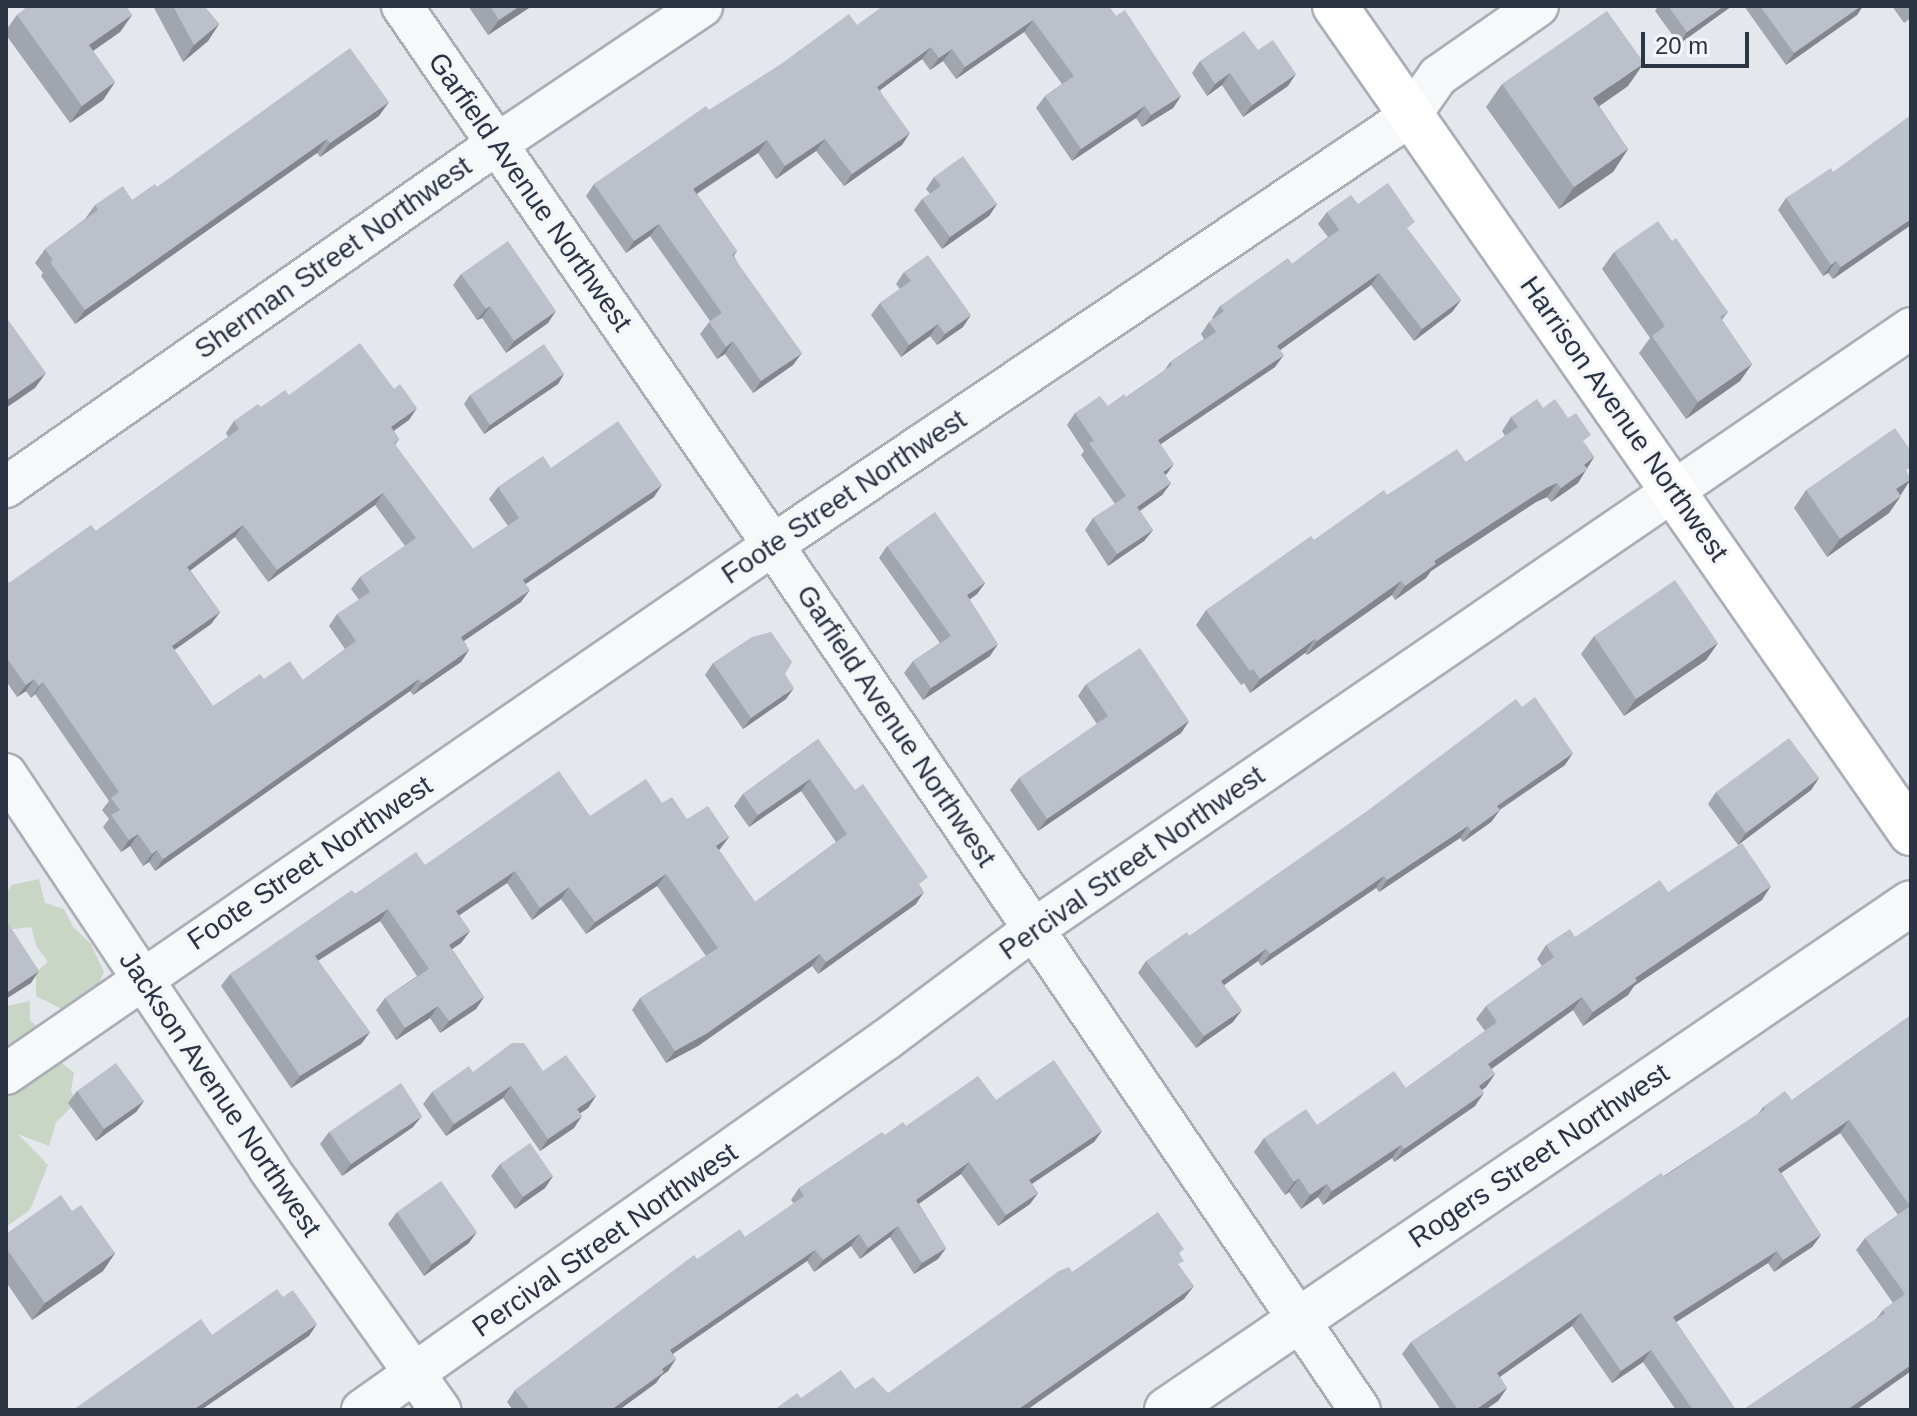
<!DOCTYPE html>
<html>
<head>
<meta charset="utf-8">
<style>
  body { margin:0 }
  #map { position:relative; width:1917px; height:1416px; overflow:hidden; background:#e4e7ec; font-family:Arial,sans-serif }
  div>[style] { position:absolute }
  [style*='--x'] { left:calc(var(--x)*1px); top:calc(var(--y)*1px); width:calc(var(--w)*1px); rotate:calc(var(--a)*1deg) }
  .green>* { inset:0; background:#c9d6c5 }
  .roads { filter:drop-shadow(2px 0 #a9aeb7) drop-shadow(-2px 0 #a9aeb7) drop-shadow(0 2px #a9aeb7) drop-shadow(0 -2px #a9aeb7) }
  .minor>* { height:40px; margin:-20px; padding:0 20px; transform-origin:20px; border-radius:20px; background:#f7f8fa }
  .tertiary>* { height:44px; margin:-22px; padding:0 22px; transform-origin:22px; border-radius:22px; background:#f7f8fa }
  .primary>* { height:44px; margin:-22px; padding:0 22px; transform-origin:22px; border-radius:22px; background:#fff }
  .wall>* { inset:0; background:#a1a5ae }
  .shaded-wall>* { inset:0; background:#83868d }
  .building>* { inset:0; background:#bbc0ca }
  span { translate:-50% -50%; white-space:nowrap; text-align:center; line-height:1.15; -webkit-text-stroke:6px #f4f6f9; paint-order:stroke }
  .street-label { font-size:28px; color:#2b3445 }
  .frame { position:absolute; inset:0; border:8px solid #2b3445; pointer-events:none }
  .scale { position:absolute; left:1641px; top:32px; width:108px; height:36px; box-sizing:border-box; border:4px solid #2b3445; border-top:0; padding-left:10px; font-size:24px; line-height:28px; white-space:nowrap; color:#2b3445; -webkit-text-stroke:6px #f4f6f9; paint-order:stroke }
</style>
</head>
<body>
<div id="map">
  <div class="green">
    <i style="clip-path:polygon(39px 879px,45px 903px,64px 909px,73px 927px,91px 944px,104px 972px,95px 993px,70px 1013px,36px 996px,36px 972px,48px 962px,37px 947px,31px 927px,6px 930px,6px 895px,11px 885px)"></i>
    <i style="clip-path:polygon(30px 1001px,30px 1020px,41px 1030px,59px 1060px,74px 1073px,71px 1090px,76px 1103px,56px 1122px,49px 1146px,18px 1134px,48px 1165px,30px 1210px,6px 1227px,6px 1006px)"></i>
  </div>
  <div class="roads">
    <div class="minor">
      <i style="--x:402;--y:6;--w:654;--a:55.46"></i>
      <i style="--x:773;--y:545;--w:1045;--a:55.84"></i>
      <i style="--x:6;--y:487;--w:599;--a:-34.94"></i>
      <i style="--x:497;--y:144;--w:247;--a:-33.9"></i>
      <i style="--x:6;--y:774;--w:475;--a:56.3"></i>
      <i style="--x:269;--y:1169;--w:296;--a:54.6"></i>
      <i style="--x:6;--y:1074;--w:951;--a:-34.59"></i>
      <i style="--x:789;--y:534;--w:749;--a:-33.94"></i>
      <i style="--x:1410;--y:116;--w:49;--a:-55"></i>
      <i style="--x:1438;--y:76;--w:122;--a:-35"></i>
      <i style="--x:362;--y:1410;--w:643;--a:-35.25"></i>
      <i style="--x:887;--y:1039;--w:184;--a:-36.8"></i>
      <i style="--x:1034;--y:929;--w:1063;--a:-34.42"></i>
    </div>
    <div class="tertiary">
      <i style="--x:1167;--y:1410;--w:900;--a:-34.27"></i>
    </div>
    <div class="primary">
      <i style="--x:1335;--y:6;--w:1008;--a:55.14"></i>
    </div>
  </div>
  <div class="wall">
    <i style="clip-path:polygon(26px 6px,126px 6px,132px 15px,120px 32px,93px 51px,115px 82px,103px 100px,70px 123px,6px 35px,6px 30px,17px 15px,25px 9px)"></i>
    <i style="clip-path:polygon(153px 6px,204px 6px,219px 24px,208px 41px,183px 62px)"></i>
    <i style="clip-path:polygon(468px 6px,532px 6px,488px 35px)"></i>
    <i style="clip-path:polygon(1658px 6px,1732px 6px,1679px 44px,1655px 11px)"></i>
    <i style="clip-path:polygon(1744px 6px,1863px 6px,1857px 15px,1786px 65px)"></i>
    <i style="clip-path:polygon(1892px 6px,1911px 6px,1911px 18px,1904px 23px)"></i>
    <i style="clip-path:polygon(1116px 16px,1181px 96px,1173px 108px,1142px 127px,1136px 118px,1072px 161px,1036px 108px,1045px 96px,1062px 84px,1024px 32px,956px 79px,943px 61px,930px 70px,922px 59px,880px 90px,902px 145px,844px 186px,816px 151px,776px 179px,758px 153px,697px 194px,737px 251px,734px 256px,793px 365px,753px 393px,725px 354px,717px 359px,700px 334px,710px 321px,650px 236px,626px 253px,586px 196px,594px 184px,709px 110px,857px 25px)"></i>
    <i style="clip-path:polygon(1200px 61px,1288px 86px,1243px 117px,1222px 85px,1207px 96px,1192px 73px)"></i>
    <i style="clip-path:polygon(1502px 84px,1628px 86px,1599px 106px,1628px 149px,1613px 172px,1559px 209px,1486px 107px)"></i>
    <i style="clip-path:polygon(379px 116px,320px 157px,317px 153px,75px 324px,41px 276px,43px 273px,35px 263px,45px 249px,85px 219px,95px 205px,132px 200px,157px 187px)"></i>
    <i style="clip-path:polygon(1833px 172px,1911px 225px,1833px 279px,1828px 273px,1823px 276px,1778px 210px,1786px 198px)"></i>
    <i style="clip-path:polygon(934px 177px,997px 204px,989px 216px,942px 249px,914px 210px,922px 199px,930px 194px,926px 189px)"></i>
    <i style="clip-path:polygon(1358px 204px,1409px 231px,1461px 300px,1452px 312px,1414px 341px,1371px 285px,1280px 350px,1275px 367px,1161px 444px,1165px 476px,1171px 483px,1162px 495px,1140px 511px,1153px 530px,1144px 541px,1108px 566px,1085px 530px,1093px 518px,1115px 504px,1081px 455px,1084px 451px,1067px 425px,1075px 413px,1108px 406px,1126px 397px,1164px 371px,1170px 362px,1204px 339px,1201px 334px,1209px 322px,1213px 319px,1212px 318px,1220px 306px,1292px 264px,1328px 237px,1318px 224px,1327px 212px)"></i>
    <i style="clip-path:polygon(1672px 241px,1728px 312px,1722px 320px,1752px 364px,1740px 381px,1686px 419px,1639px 353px,1650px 338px,1602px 269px,1614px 252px)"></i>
    <i style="clip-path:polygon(904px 272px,963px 327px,937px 345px,930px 336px,901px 357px,871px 315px,880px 303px,900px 289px,896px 284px)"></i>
    <i style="clip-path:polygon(461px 274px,548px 323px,506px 353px,482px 318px,477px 320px,453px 285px)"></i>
    <i style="clip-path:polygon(564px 374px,558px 384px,484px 434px,464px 404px,470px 395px)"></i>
    <i style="clip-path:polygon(evenodd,289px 395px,409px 420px,394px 431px,399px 439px,395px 445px,473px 549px,508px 526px,489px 499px,498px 487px,551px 468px,654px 497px,525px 584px,521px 602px,464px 641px,469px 650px,461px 662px,413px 695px,410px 691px,155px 871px,149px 862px,143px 866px,130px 846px,121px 852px,103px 827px,109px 819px,102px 810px,109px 801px,35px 694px,31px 698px,26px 691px,17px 697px,6px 681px,6px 579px,9px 583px,96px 531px,228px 437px,226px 433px,234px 421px,261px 407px,289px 395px,375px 505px,405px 546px,360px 577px,351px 589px,359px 600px,337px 614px,329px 626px,345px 649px,303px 680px,264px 679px,213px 706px,174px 650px,211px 624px,220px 612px,190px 570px,235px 537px,268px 582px,375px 505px)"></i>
    <i style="clip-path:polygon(1543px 408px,1585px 444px,1594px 457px,1578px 483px,1551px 502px,1547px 497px,1536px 502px,1431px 571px,1426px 578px,1395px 600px,1392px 595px,1307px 655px,1305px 653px,1250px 693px,1244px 683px,1241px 685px,1196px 625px,1206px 610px,1314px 540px,1387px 495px,1466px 462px,1505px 436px,1502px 431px,1511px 417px)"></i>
    <i style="clip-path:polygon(1909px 475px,1900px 495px,1889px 513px,1827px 557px,1794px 508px,1806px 490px)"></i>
    <i style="clip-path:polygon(887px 546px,985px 583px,977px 594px,970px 599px,990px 656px,923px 700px,904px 673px,913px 661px,940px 643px,879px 558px)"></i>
    <i style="clip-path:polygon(1594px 636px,1718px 643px,1706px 660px,1624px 716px,1581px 654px)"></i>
    <i style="clip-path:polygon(713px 663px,785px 674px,786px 699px,743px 729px,705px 675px)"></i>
    <i style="clip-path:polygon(1086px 684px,1189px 721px,1181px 733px,1038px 831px,1010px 790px,1019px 778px,1097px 724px,1078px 696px)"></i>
    <i style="clip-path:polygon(818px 739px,921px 888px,916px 904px,818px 974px,812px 966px,698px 1046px,666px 1063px,632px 1010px,640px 998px,706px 956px,657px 886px,586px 934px,561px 899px,532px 920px,507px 883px,459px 915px,470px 931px,461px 943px,452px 949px,484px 997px,476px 1009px,440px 1033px,430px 1018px,396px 1040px,376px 1010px,385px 998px,417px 976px,380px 921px,318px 961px,370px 1032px,361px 1044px,291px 1088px,221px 986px,230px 974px,355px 894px,425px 865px,590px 816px,662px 803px,687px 819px,729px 837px,719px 850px,755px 902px,836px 842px,801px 791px,749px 827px,734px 806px,743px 794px)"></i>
    <i style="clip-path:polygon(1565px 765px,1500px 810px,1491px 822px,1463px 842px,1460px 838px,1379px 892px,1376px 888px,1261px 966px,1258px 961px,1224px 985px,1233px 1022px,1196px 1048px,1138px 973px,1146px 961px,1189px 936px)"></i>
    <i style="clip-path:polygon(1819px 778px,1811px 790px,1738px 845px,1708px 804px,1716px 792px)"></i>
    <i style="clip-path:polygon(1668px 892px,1762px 900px,1634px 986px,1628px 995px,1583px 1026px,1573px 1010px,1491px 1069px,1495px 1074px,1486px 1087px,1482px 1090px,1475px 1106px,1394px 1162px,1392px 1158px,1323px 1205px,1318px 1197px,1301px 1209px,1289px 1192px,1285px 1195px,1254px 1152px,1264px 1138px,1317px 1125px,1406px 1088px,1485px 1031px,1476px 1019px,1486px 1006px,1542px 966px,1537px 959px,1546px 945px,1575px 937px)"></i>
    <i style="clip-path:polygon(1911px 1015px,1911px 1371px,1856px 1410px,1743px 1410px,1876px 1319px,1883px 1310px,1893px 1303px,1856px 1250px,1865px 1238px,1898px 1215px,1840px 1133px,1781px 1173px,1821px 1235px,1812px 1247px,1774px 1272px,1768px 1263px,1676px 1322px,1736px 1410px,1676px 1410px,1643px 1362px,1612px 1383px,1572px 1326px,1500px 1377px,1507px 1388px,1498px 1401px,1485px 1410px,1441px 1410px,1402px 1354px,1411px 1342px,1758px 1114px,1763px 1107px,1792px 1100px)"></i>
    <i style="clip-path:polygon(543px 1071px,596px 1096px,588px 1108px,580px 1113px,574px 1128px,540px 1151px,503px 1098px,446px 1136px,423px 1104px,432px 1092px,473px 1072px)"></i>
    <i style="clip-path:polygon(77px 1091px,144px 1101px,136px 1112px,96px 1141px,68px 1103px)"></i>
    <i style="clip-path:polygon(996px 1100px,1102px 1131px,1094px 1142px,1032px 1184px,1038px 1193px,1030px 1204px,998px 1226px,961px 1174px,919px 1204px,946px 1248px,938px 1259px,914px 1274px,890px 1237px,860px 1259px,851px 1246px,814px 1272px,807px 1261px,673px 1354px,676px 1359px,668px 1371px,661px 1376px,656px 1383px,619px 1410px,513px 1410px,507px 1402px,515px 1390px,697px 1259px,745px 1237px,794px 1204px,791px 1200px,799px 1188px,885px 1135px,906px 1126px)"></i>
    <i style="clip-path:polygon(413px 1127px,342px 1176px,320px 1144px,329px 1132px)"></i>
    <i style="clip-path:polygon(500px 1164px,553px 1176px,545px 1188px,515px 1209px,491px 1176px)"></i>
    <i style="clip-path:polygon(72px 1211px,115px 1253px,103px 1271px,32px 1320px,6px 1282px,6px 1234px)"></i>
    <i style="clip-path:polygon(397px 1212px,469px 1243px,424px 1276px,388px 1224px)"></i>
  </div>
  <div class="shaded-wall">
    <i style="clip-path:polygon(520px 6px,532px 6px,488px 35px,499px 20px)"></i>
    <i style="clip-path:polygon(1724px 6px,1732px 6px,1679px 44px,1687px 32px)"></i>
    <i style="clip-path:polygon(1861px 6px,1863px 6px,1857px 15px,1786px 65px,1794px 53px)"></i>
    <i style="clip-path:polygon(132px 15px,120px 32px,77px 62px,89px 45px)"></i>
    <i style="clip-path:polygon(1033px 20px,1024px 32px,956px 79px,965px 67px)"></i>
    <i style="clip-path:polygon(219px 24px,208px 41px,183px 62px,194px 45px)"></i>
    <i style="clip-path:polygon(931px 47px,922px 59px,868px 99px,877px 87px)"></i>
    <i style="clip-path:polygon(952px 49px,943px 61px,930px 70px,939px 58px)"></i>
    <i style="clip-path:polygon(1644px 63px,1628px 86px,1578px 121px,1593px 98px)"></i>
    <i style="clip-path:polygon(1230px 73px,1222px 85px,1207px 96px,1215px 84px)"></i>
    <i style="clip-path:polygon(1296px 74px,1288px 86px,1243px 117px,1252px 105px)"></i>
    <i style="clip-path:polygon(115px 82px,103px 100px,70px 123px,82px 106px)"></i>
    <i style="clip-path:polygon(1181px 96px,1173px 108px,1142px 127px,1151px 115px)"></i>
    <i style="clip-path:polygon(389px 102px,379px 116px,320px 157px,330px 143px)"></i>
    <i style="clip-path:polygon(1145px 106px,1136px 118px,1072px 161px,1081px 149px)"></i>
    <i style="clip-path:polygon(910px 133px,902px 145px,844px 186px,852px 174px)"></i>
    <i style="clip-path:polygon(327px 139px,317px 153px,75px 324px,85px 310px)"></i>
    <i style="clip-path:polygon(825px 139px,816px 151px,776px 179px,785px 166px)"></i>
    <i style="clip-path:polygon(767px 140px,758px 153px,685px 201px,693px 189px)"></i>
    <i style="clip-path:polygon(1628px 149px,1613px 172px,1559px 209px,1574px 187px)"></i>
    <i style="clip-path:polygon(997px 204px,989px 216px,942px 249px,950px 237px)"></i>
    <i style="clip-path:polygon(1911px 219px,1911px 225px,1833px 279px,1841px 267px)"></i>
    <i style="clip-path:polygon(659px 224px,650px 236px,626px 253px,634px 241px)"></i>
    <i style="clip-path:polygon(1836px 261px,1828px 273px,1823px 276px,1831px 265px)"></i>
    <i style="clip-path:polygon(1379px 273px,1371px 285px,1269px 358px,1277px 346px)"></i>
    <i style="clip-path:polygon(1461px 300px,1452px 312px,1414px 341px,1422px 329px)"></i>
    <i style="clip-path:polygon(490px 306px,482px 318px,477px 320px,486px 309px)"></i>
    <i style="clip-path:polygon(556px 311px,548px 323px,506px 353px,514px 341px)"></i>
    <i style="clip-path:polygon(971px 315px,963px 327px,937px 345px,945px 334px)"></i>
    <i style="clip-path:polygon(938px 324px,930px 336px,901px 357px,909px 345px)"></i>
    <i style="clip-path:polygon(733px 341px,725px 354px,717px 359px,726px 347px)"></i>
    <i style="clip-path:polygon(802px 353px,793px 365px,753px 393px,761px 381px)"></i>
    <i style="clip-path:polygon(1284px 355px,1275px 367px,1149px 452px,1158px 440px)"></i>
    <i style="clip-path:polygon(1752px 364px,1740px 381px,1686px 419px,1698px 402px)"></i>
    <i style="clip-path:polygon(46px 373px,35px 388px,6px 408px,6px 402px,7px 400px)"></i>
    <i style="clip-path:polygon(564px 374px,558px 384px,484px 434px,490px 425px)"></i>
    <i style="clip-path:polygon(417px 408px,409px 420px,382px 438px,391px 427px)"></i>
    <i style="clip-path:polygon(1594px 457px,1578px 483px,1551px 502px,1561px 488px,1584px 465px)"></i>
    <i style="clip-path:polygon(1174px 464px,1166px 475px,1163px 472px)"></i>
    <i style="clip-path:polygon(1911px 479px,1900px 496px,1896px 489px)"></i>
    <i style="clip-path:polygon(1171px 483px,1162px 495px,1129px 518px,1137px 507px)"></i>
    <i style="clip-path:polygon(1557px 483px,1547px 497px,1536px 502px,1431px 571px,1426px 578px,1395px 600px,1405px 586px,1434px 561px,1546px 488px)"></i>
    <i style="clip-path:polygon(662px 485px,654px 497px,514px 592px,523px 580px)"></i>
    <i style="clip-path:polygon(383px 493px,375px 505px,268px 582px,277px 570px)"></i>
    <i style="clip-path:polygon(1901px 496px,1889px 513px,1827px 557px,1840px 539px)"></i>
    <i style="clip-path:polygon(243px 525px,235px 537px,179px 579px,187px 567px)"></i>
    <i style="clip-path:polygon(1153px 530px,1144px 541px,1108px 566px,1117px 554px)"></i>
    <i style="clip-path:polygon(1401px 581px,1392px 595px,1307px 655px,1317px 641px)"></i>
    <i style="clip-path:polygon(985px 583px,977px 594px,959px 607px,967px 595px)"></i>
    <i style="clip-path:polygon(530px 590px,521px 602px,452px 649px,461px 637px)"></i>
    <i style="clip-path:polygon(220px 612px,211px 624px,163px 658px,172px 646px)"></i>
    <i style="clip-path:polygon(1315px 639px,1305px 653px,1250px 693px,1260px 679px)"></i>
    <i style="clip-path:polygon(1718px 643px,1706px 660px,1624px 716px,1636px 699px)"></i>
    <i style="clip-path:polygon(998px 644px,990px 656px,923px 700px,931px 688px)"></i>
    <i style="clip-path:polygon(469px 650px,461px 662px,413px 695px,422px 683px)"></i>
    <i style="clip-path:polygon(34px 679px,26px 691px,17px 697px,26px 685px)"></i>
    <i style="clip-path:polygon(419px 679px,410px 691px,155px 871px,163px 859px)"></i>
    <i style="clip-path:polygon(43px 682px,35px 694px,31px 698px,39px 686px)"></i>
    <i style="clip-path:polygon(794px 688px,786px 699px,743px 729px,751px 718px)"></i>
    <i style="clip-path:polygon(1189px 721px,1181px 733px,1038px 831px,1047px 819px)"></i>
    <i style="clip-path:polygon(1573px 753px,1565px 765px,1488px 817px,1497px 806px)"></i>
    <i style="clip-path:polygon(1819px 778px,1811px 790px,1738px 845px,1746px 833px)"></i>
    <i style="clip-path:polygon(810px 779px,801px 791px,749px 827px,758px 815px)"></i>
    <i style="clip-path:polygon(1500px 810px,1491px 822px,1463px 842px,1471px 831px)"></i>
    <i style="clip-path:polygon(1468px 826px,1460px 838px,1379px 892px,1387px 880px)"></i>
    <i style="clip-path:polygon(138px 834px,130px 846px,121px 852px,129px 840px)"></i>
    <i style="clip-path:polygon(729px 837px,720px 849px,707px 858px,716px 846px)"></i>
    <i style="clip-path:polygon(157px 850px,149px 862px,143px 866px,152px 854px)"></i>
    <i style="clip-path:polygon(515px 871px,507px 883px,448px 923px,456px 911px)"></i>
    <i style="clip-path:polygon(666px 874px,657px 886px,586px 934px,595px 922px)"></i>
    <i style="clip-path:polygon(1384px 876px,1376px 888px,1261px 966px,1270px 954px)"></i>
    <i style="clip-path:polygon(1771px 886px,1762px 900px,1634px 986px,1628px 995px,1583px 1026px,1593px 1012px,1635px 978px)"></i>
    <i style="clip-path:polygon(569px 887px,561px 899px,532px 920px,540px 908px)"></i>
    <i style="clip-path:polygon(924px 892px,916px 904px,818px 974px,826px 962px)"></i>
    <i style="clip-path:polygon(388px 909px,380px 921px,306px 968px,315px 956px)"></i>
    <i style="clip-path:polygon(470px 931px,461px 943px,440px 957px,449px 945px)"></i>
    <i style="clip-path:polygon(1266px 949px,1258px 961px,1213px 993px,1221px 981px)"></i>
    <i style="clip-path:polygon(820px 954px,812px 966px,698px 1046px,666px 1063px,675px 1051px)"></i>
    <i style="clip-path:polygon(39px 971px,31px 983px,6px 999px,6px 993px)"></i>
    <i style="clip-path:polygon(484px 997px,476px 1009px,440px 1033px,449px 1021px)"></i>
    <i style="clip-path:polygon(1582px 997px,1573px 1010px,1479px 1078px,1488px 1064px)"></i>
    <i style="clip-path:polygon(438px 1006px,430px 1018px,396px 1040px,405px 1028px)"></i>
    <i style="clip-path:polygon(1242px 1010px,1233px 1022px,1196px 1048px,1204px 1036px)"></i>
    <i style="clip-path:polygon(370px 1032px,361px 1044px,291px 1088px,300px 1076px)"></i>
    <i style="clip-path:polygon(1495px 1074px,1486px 1087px,1469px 1099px,1479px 1086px)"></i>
    <i style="clip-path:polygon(511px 1086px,503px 1098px,446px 1136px,454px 1124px)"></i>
    <i style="clip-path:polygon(1484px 1093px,1475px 1106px,1394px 1162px,1404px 1149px)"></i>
    <i style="clip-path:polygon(596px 1096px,588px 1108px,569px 1121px,577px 1109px)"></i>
    <i style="clip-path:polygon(144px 1101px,136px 1112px,96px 1141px,104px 1129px)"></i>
    <i style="clip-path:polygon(422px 1116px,413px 1127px,342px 1176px,351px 1164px)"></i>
    <i style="clip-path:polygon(582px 1116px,574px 1128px,540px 1151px,548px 1139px)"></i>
    <i style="clip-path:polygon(1849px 1120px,1840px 1133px,1769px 1181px,1778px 1169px)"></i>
    <i style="clip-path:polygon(1102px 1131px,1094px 1142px,1021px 1191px,1029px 1180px)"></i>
    <i style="clip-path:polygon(1401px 1145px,1392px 1158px,1323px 1205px,1332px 1191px)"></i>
    <i style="clip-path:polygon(969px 1162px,961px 1174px,908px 1211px,916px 1200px)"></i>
    <i style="clip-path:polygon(553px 1176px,545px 1188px,515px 1209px,523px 1197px)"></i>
    <i style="clip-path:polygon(1299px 1178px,1289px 1192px,1285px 1195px,1294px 1182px)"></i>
    <i style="clip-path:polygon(1327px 1184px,1318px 1197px,1301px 1209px,1310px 1195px)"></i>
    <i style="clip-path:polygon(1038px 1193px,1030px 1204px,998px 1226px,1006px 1215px)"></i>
    <i style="clip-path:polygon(898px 1226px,890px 1237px,860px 1259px,868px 1248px)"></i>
    <i style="clip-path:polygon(477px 1232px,469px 1243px,424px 1276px,432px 1264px)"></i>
    <i style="clip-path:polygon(859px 1234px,851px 1246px,814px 1272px,823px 1260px)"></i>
    <i style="clip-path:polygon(1821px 1235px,1812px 1247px,1774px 1272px,1783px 1260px)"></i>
    <i style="clip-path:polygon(946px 1248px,938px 1259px,914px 1274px,922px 1263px)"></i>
    <i style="clip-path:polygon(815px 1250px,807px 1261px,662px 1361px,670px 1350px)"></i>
    <i style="clip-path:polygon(1777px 1251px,1768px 1263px,1664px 1330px,1673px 1317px)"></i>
    <i style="clip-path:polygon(115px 1253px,103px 1271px,32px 1320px,45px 1303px)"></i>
    <i style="clip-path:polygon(1194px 1286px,1184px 1299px,1027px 1410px,1017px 1410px)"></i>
    <i style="clip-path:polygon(1581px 1313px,1572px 1326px,1488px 1385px,1497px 1373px)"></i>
    <i style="clip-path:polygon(317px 1324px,309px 1336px,201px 1410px,193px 1410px)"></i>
    <i style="clip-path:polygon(1651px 1350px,1643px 1362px,1612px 1383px,1621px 1371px)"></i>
    <i style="clip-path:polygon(676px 1359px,668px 1371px,661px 1376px,656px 1383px,619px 1410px,611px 1410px,662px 1369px)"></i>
    <i style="clip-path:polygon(1911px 1365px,1911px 1371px,1856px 1410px,1847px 1410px)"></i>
    <i style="clip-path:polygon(1507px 1388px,1498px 1401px,1485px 1410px,1475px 1410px)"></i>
  </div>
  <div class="building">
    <i style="clip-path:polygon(29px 6px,126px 6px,132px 15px,89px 45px,115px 82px,82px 106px,17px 15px)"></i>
    <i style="clip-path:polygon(173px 6px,204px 6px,219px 24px,194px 45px)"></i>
    <i style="clip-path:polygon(490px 6px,520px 6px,499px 20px)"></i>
    <i style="clip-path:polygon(883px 6px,1109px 6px,1116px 16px,1125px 10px,1181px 96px,1151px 115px,1145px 106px,1081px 149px,1045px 96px,1074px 76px,1033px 20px,965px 67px,952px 49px,939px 58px,931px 47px,877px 87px,910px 133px,852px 174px,825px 139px,785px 166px,767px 140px,693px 189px,737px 251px,732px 255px,802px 353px,761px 381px,733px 341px,726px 347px,709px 322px,722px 313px,659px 224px,634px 241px,594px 184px,706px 106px,709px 110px,781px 64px,849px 14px,857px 25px)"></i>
    <i style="clip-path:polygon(1668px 6px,1724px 6px,1687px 32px)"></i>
    <i style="clip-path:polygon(1760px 6px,1861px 6px,1794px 53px)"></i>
    <i style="clip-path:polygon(1607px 11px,1644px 63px,1593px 98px,1628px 149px,1574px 187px,1502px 84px)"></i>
    <i style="clip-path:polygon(1244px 31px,1258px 50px,1273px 40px,1296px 74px,1252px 105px,1230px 73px,1215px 84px,1200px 61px)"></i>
    <i style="clip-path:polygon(350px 48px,389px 102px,330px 143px,327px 139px,85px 310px,50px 262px,53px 260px,45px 249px,98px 210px,95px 205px,123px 186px,132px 200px,155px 184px,157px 187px)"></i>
    <i style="clip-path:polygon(1911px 115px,1911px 219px,1841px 267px,1836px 261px,1831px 265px,1786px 198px,1831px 168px,1833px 172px)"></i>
    <i style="clip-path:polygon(963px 156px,997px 204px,950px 237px,922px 199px,941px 186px,934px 177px)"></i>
    <i style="clip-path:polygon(1388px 183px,1415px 222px,1407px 228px,1461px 300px,1422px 329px,1379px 273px,1277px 346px,1284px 355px,1158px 440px,1174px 464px,1163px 472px,1171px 483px,1137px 507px,1153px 530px,1117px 554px,1093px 518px,1126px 496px,1089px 443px,1094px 441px,1075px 413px,1100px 396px,1108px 406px,1124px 394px,1126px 397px,1172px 365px,1170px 362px,1216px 332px,1209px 322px,1224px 311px,1220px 306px,1288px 258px,1292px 264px,1339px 230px,1327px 212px,1351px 195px,1358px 204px)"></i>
    <i style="clip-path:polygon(1658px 221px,1672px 241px,1676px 238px,1728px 312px,1720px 317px,1752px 364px,1698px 402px,1652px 336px,1665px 326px,1614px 252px)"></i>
    <i style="clip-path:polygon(508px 241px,556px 311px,514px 341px,490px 306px,486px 309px,461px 274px)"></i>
    <i style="clip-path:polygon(928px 255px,971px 315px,945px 334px,938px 324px,909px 345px,880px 303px,911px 281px,904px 272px)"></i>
    <i style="clip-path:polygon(6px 317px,46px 373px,7px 400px,6px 398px)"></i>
    <i style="clip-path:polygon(evenodd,360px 343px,394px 389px,400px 384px,417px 408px,391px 427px,399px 439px,394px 443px,473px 549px,519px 518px,498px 487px,543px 456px,551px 468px,618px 421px,662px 485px,523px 580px,530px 590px,461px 637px,469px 650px,422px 683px,419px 679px,163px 859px,157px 850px,152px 854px,138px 834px,129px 840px,111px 815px,120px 810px,111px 798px,119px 792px,43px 682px,39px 686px,34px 679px,26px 685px,6px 657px,6px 579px,9px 583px,91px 525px,96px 531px,239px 429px,234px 421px,258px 404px,261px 407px,285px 390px,289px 395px,360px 343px,383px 493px,416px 538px,360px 577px,370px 592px,337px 614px,356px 641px,303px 680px,290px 661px,264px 679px,260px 674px,213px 706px,172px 646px,220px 612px,187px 567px,243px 525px,277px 570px,383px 493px)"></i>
    <i style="clip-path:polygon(544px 344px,564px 374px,490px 425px,470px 395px)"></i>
    <i style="clip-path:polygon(1537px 399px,1543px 408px,1555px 399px,1568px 418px,1576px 413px,1591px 435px,1583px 441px,1594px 457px,1584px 465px,1588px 469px,1561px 488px,1557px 483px,1546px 488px,1434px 561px,1436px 564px,1405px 586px,1401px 581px,1317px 641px,1315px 639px,1260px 679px,1253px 669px,1250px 671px,1206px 610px,1311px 536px,1314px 540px,1384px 490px,1387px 495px,1457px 449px,1466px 462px,1518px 427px,1511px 417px)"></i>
    <i style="clip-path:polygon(1895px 428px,1911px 451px,1911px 467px,1906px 470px,1911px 479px,1896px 489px,1901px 496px,1840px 539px,1806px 490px)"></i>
    <i style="clip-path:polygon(935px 512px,985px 583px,967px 595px,998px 644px,931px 688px,913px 661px,951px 636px,887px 546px)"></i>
    <i style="clip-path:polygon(1675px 580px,1718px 643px,1636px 699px,1594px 636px)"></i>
    <i style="clip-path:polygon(771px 632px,792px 662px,785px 674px,794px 688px,751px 718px,713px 663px,752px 637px)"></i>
    <i style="clip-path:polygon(1140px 648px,1189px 721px,1047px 819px,1019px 778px,1108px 716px,1086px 684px)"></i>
    <i style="clip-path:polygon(1535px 697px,1573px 753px,1497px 806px,1500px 810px,1471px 831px,1468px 826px,1387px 880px,1384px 876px,1270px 954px,1266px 949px,1221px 981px,1242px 1010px,1204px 1036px,1146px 961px,1187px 932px,1189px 936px,1367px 811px,1516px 699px,1522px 707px)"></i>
    <i style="clip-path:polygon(1789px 738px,1819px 778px,1746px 833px,1716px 792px)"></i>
    <i style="clip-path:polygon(818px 739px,855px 790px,863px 784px,928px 877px,919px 884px,924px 892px,826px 962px,820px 954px,706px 1034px,675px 1051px,640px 998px,718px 948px,666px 874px,595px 922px,569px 887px,540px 908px,515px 871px,456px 911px,470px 931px,449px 945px,484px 997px,449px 1021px,438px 1006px,405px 1028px,385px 998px,429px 969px,388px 909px,315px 956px,370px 1032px,300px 1076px,230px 974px,352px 890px,355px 894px,416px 852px,425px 865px,559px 771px,590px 816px,646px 779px,662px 803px,672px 797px,687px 819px,708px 806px,729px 837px,716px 846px,755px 902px,847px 834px,810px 779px,758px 815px,743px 794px)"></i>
    <i style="clip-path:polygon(1742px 843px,1771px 886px,1635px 978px,1637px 981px,1593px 1012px,1582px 997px,1488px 1064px,1495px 1074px,1479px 1086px,1484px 1093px,1404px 1149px,1401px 1145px,1332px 1191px,1327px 1184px,1310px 1195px,1299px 1178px,1294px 1182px,1264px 1138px,1306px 1109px,1317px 1125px,1394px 1071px,1406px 1088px,1497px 1022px,1486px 1006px,1554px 957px,1546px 945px,1570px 929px,1575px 937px,1660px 880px,1668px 892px)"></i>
    <i style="clip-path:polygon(6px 920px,39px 971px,6px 993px)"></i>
    <i style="clip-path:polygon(1911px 1015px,1911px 1365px,1847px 1410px,1743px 1410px,1885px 1313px,1883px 1310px,1905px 1294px,1865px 1238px,1910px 1206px,1849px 1120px,1778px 1169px,1821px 1235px,1783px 1260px,1777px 1251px,1673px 1317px,1736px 1410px,1693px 1410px,1651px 1350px,1621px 1371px,1581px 1313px,1497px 1373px,1507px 1388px,1475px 1410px,1458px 1410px,1411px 1342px,1661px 1173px,1664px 1177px,1765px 1109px,1763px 1107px,1785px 1091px,1792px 1100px)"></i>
    <i style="clip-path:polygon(512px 1043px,524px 1043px,543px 1071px,566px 1055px,596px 1096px,577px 1109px,582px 1116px,548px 1139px,511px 1086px,454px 1124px,432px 1092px,469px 1066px,473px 1072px)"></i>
    <i style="clip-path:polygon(1054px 1060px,1102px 1131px,1029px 1180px,1038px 1193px,1006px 1215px,969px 1162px,916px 1200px,946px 1248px,922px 1263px,898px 1226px,868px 1248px,859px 1234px,823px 1260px,815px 1250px,670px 1350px,676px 1359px,662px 1369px,664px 1372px,611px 1410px,530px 1410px,515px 1390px,694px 1255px,697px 1259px,740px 1229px,745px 1237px,804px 1196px,799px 1188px,882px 1132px,885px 1135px,903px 1122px,906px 1126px,978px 1076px,996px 1100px)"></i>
    <i style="clip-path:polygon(116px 1063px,144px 1101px,104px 1129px,77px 1091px)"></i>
    <i style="clip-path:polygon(401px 1083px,422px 1116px,351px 1164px,329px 1132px)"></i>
    <i style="clip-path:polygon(530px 1143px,553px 1176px,523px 1197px,500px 1164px)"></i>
    <i style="clip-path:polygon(441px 1181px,477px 1232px,432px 1264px,397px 1212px)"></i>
    <i style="clip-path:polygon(61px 1195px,72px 1211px,81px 1205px,115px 1253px,45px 1303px,6px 1248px,6px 1234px)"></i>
    <i style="clip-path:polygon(1158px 1212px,1184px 1249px,1179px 1253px,1184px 1261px,1178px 1264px,1194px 1286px,1017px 1410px,774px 1410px,797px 1393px,801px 1398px,841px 1370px,855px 1389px,873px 1377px,888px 1393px,1059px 1271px,1069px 1267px,1072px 1272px)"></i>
    <i style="clip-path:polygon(277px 1289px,283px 1297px,293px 1290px,317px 1324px,193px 1410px,73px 1410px,201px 1319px,212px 1335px)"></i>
  </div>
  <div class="street-label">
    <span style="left:530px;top:192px;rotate:55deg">Garfield Avenue Northwest</span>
    <span style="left:333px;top:258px;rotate:-35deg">Sherman Street Northwest</span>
    <span style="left:1624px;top:419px;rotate:55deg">Harrison Avenue Northwest</span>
    <span style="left:844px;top:497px;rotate:-34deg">Foote Street Northwest</span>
    <span style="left:896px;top:726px;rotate:56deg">Garfield Avenue Northwest</span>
    <span style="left:310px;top:863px;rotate:-34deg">Foote Street Northwest</span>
    <span style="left:1132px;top:863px;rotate:-35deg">Percival Street Northwest</span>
    <span style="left:220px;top:1094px;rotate:56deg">Jackson Avenue Northwest</span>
    <span style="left:1539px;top:1156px;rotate:-34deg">Rogers Street Northwest</span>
    <span style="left:605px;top:1240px;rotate:-35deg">Percival Street Northwest</span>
  </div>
  <div class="frame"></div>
  <div class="scale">20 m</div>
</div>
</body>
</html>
